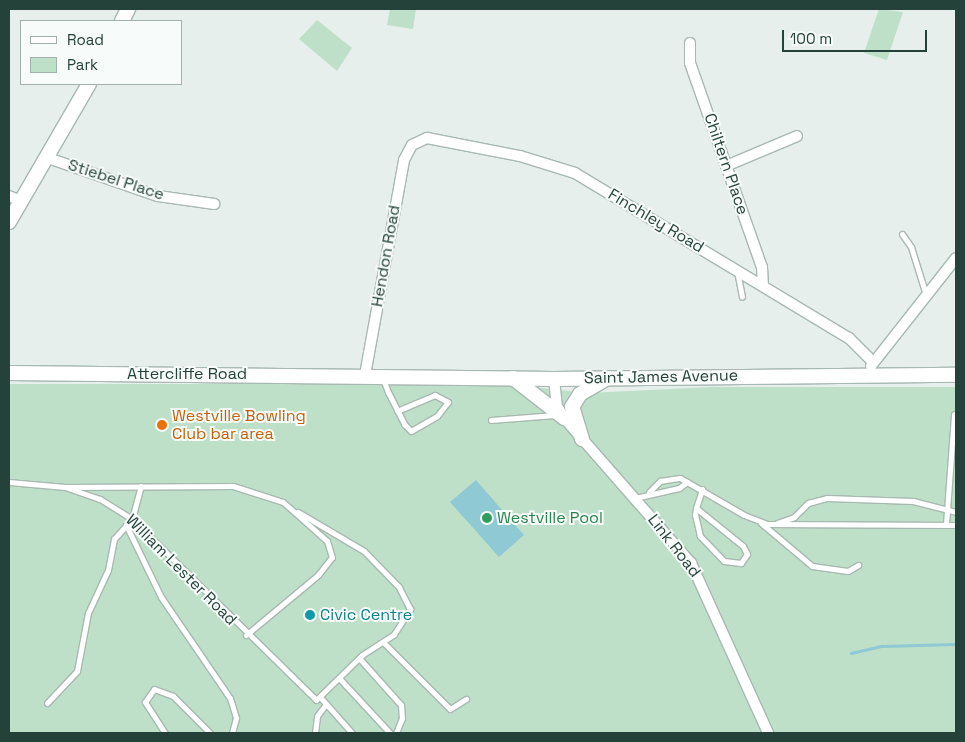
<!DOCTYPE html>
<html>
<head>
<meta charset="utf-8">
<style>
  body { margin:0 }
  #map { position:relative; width:965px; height:742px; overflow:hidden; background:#e6efeb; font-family:"Space Grotesk",sans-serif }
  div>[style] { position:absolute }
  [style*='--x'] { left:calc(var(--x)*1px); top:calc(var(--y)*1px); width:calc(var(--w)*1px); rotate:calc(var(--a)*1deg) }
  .green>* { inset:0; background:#bfe0c8 }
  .water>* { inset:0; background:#8ec9d4 }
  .stream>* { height:3px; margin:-1.5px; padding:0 1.5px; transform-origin:1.5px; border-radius:1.5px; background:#8ec9d4 }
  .roads { filter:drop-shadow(1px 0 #a8b8b2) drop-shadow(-1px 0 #a8b8b2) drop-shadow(0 1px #a8b8b2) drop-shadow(0 -1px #a8b8b2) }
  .lane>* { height:5px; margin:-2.5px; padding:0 2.5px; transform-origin:2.5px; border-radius:2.5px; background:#fff }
  .street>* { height:10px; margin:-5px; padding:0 5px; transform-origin:5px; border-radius:5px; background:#fff }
  .secondary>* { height:14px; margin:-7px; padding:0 7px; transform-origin:7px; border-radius:7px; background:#fff }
  .dots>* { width:14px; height:14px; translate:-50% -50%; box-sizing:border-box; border:2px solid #f7fbf9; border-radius:50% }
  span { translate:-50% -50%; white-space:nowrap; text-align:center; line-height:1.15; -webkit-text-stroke:4px #f7fbf9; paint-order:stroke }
  .street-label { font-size:16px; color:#24423a }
  .food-label { font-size:16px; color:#c56008 }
  .left { translate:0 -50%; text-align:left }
  .leisure-label { font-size:16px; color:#27864d }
  .culture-label { font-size:16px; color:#0d838f }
  .frame { position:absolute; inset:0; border:10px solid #24423a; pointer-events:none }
  .legend { position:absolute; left:20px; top:20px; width:162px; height:65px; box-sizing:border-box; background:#f7fbf9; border:1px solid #a3b1ad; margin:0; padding:6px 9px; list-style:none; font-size:15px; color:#24423a }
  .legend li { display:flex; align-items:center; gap:10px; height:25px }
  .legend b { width:25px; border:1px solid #a3b1ad }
  .scale { position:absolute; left:782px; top:30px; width:145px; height:22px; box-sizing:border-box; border:2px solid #24423a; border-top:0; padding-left:6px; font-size:15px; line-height:18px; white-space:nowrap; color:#24423a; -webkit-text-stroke:4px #f7fbf9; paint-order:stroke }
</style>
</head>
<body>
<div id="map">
  <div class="green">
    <i style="clip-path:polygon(390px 9px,416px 9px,413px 29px,387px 25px)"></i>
    <i style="clip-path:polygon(879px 9px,903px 12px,887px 60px,864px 53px)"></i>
    <i style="clip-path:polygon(317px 20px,352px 48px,337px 71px,299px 39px)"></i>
    <i style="clip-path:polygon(9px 384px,505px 384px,588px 393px,711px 387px,956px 387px,956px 733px,9px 733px)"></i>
  </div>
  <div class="water">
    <i style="clip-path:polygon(476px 480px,524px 535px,499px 557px,450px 502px)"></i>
  </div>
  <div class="stream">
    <i style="--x:851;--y:653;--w:32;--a:-13"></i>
    <i style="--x:882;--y:646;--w:74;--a:-1.5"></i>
  </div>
  <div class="roads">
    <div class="lane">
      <i style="--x:902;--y:234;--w:16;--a:55"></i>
      <i style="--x:911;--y:247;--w:50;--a:72.6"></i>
      <i style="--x:737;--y:271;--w:26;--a:79"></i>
      <i style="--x:383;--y:379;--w:14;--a:69"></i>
      <i style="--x:388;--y:392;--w:36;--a:63"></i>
      <i style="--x:404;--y:424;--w:10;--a:45"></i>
      <i style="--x:411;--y:431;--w:30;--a:-30"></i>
      <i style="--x:437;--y:416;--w:18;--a:-52"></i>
      <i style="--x:448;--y:402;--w:15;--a:-152"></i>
      <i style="--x:435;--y:395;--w:41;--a:157.2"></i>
      <i style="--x:491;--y:420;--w:64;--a:-4.5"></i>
      <i style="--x:9;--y:482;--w:56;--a:5.1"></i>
      <i style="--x:65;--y:487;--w:168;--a:-0.3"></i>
      <i style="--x:233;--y:486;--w:52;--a:17.7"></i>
      <i style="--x:283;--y:502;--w:59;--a:41.6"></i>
      <i style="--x:327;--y:541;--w:17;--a:73"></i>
      <i style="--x:332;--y:557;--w:23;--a:128"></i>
      <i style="--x:318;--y:575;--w:94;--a:140.2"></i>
      <i style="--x:65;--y:487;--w:37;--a:19"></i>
      <i style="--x:100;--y:499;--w:38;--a:32"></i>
      <i style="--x:132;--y:519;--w:258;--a:44.5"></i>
      <i style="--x:316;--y:700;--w:64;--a:-44.4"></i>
      <i style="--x:362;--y:655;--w:38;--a:-33"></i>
      <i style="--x:394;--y:634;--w:30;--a:-57"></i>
      <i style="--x:410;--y:609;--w:25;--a:-117"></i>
      <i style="--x:399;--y:587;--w:50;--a:-134.2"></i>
      <i style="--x:364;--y:551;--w:77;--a:-149.4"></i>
      <i style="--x:649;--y:492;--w:16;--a:-45"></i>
      <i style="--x:660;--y:481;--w:20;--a:-9"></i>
      <i style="--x:680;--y:478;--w:74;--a:30"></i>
      <i style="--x:744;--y:515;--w:25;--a:21"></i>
      <i style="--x:767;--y:524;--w:189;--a:0.3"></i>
      <i style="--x:635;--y:498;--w:45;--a:-12.8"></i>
      <i style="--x:679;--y:488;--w:10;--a:-37"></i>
      <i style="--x:696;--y:508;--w:60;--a:39"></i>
      <i style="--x:743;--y:546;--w:9;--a:63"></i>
      <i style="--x:747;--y:554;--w:11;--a:124"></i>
      <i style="--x:741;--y:563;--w:17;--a:-173"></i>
      <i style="--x:724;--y:561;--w:35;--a:-134"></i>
      <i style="--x:700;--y:536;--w:22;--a:-103"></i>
      <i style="--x:695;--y:515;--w:7;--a:-82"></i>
      <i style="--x:696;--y:508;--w:20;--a:-72"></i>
      <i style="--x:761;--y:523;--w:67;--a:40.1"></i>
      <i style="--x:812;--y:566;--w:36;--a:8"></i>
      <i style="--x:848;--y:571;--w:12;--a:-31"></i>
      <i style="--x:777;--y:523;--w:18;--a:-19"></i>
      <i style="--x:794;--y:517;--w:20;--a:-45"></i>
      <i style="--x:808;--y:503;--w:20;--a:-15"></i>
      <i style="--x:827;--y:498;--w:86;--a:2"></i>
      <i style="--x:913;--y:501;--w:44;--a:14.3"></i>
      <i style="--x:946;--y:524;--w:110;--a:-85.8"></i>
      <i style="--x:126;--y:525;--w:80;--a:64.1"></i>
      <i style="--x:161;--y:597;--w:122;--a:55.7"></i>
      <i style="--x:230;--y:698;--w:21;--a:73"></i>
      <i style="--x:236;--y:718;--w:16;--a:105"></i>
      <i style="--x:384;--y:643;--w:93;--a:45"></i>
      <i style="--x:450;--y:709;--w:19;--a:-32"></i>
      <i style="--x:359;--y:658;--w:63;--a:48.2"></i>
      <i style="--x:401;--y:705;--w:13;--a:86"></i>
      <i style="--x:402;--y:718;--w:16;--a:112"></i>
      <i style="--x:339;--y:678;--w:75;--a:47.2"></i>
      <i style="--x:320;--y:697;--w:48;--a:48.4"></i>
      <i style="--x:47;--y:703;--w:44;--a:-46.8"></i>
      <i style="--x:77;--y:671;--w:59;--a:-79.3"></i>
      <i style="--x:88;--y:613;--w:47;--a:-65.1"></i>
      <i style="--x:108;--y:570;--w:32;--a:-79"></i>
      <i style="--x:114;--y:539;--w:27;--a:-48"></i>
      <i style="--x:132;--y:519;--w:34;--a:-75"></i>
      <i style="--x:165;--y:733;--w:37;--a:-123"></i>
      <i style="--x:145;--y:702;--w:16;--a:-55"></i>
      <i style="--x:154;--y:689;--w:20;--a:20"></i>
      <i style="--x:173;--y:696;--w:52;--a:45"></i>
      <i style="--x:315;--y:733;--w:17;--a:-83"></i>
      <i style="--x:317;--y:716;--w:15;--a:-53"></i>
    </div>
    <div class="street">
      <i style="--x:690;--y:43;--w:20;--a:90"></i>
      <i style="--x:690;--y:63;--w:216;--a:70.6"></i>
      <i style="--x:762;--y:267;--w:19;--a:87"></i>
      <i style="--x:48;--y:158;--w:116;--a:19.1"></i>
      <i style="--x:158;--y:196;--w:57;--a:8.1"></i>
      <i style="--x:726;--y:166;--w:77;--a:-22.9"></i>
      <i style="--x:9;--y:196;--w:13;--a:23"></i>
      <i style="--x:871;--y:366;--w:137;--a:-51.8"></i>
      <i style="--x:365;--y:375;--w:219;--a:-79.7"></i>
      <i style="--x:404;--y:160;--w:17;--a:-62"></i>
      <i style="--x:412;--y:145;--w:17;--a:-25"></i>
      <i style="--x:427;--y:138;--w:95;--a:11"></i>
      <i style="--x:520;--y:156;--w:58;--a:17.2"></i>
      <i style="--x:575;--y:173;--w:320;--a:31.1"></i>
      <i style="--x:849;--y:338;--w:33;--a:45"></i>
      <i style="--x:554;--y:379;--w:27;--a:84"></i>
      <i style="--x:557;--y:406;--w:14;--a:60"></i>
      <i style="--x:564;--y:418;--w:193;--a:48.8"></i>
      <i style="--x:691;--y:563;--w:187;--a:65.6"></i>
    </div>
    <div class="secondary">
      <i style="--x:122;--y:21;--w:13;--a:-63"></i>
      <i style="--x:9;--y:222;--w:160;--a:-59.9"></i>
      <i style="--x:9;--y:373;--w:545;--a:0.63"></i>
      <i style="--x:554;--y:379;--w:402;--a:-0.6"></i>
      <i style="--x:513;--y:378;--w:65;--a:38.1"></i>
      <i style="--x:582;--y:439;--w:34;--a:-107"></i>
      <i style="--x:572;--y:407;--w:15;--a:-58"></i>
      <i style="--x:580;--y:394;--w:32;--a:-30"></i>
    </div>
  </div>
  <div class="dots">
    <i style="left:162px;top:425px;background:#e8710a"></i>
    <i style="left:487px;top:518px;background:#2e9e5b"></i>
    <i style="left:310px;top:615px;background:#0f9aa8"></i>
  </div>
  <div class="street-label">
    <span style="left:726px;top:164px;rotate:71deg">Chiltern Place</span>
    <span style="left:116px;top:180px;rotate:18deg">Stiebel Place</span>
    <span style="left:656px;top:221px;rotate:31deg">Finchley Road</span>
    <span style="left:386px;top:256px;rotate:-80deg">Hendon Road</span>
    <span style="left:187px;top:374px">Attercliffe Road</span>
    <span style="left:661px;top:377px;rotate:-1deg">Saint James Avenue</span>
    <span style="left:674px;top:546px;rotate:52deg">Link Road</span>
    <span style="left:181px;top:570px;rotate:45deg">William Lester Road</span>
  </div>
  <div class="food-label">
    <span class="left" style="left:172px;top:425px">Westville Bowling<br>Club bar area</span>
  </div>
  <div class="leisure-label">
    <span class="left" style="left:497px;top:518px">Westville Pool</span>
  </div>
  <div class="culture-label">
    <span class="left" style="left:320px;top:615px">Civic Centre</span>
  </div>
  <div class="frame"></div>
  <ul class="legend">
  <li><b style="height:6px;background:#fff"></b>Road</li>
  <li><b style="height:14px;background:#bfe0c8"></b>Park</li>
  </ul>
  <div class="scale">100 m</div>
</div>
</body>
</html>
